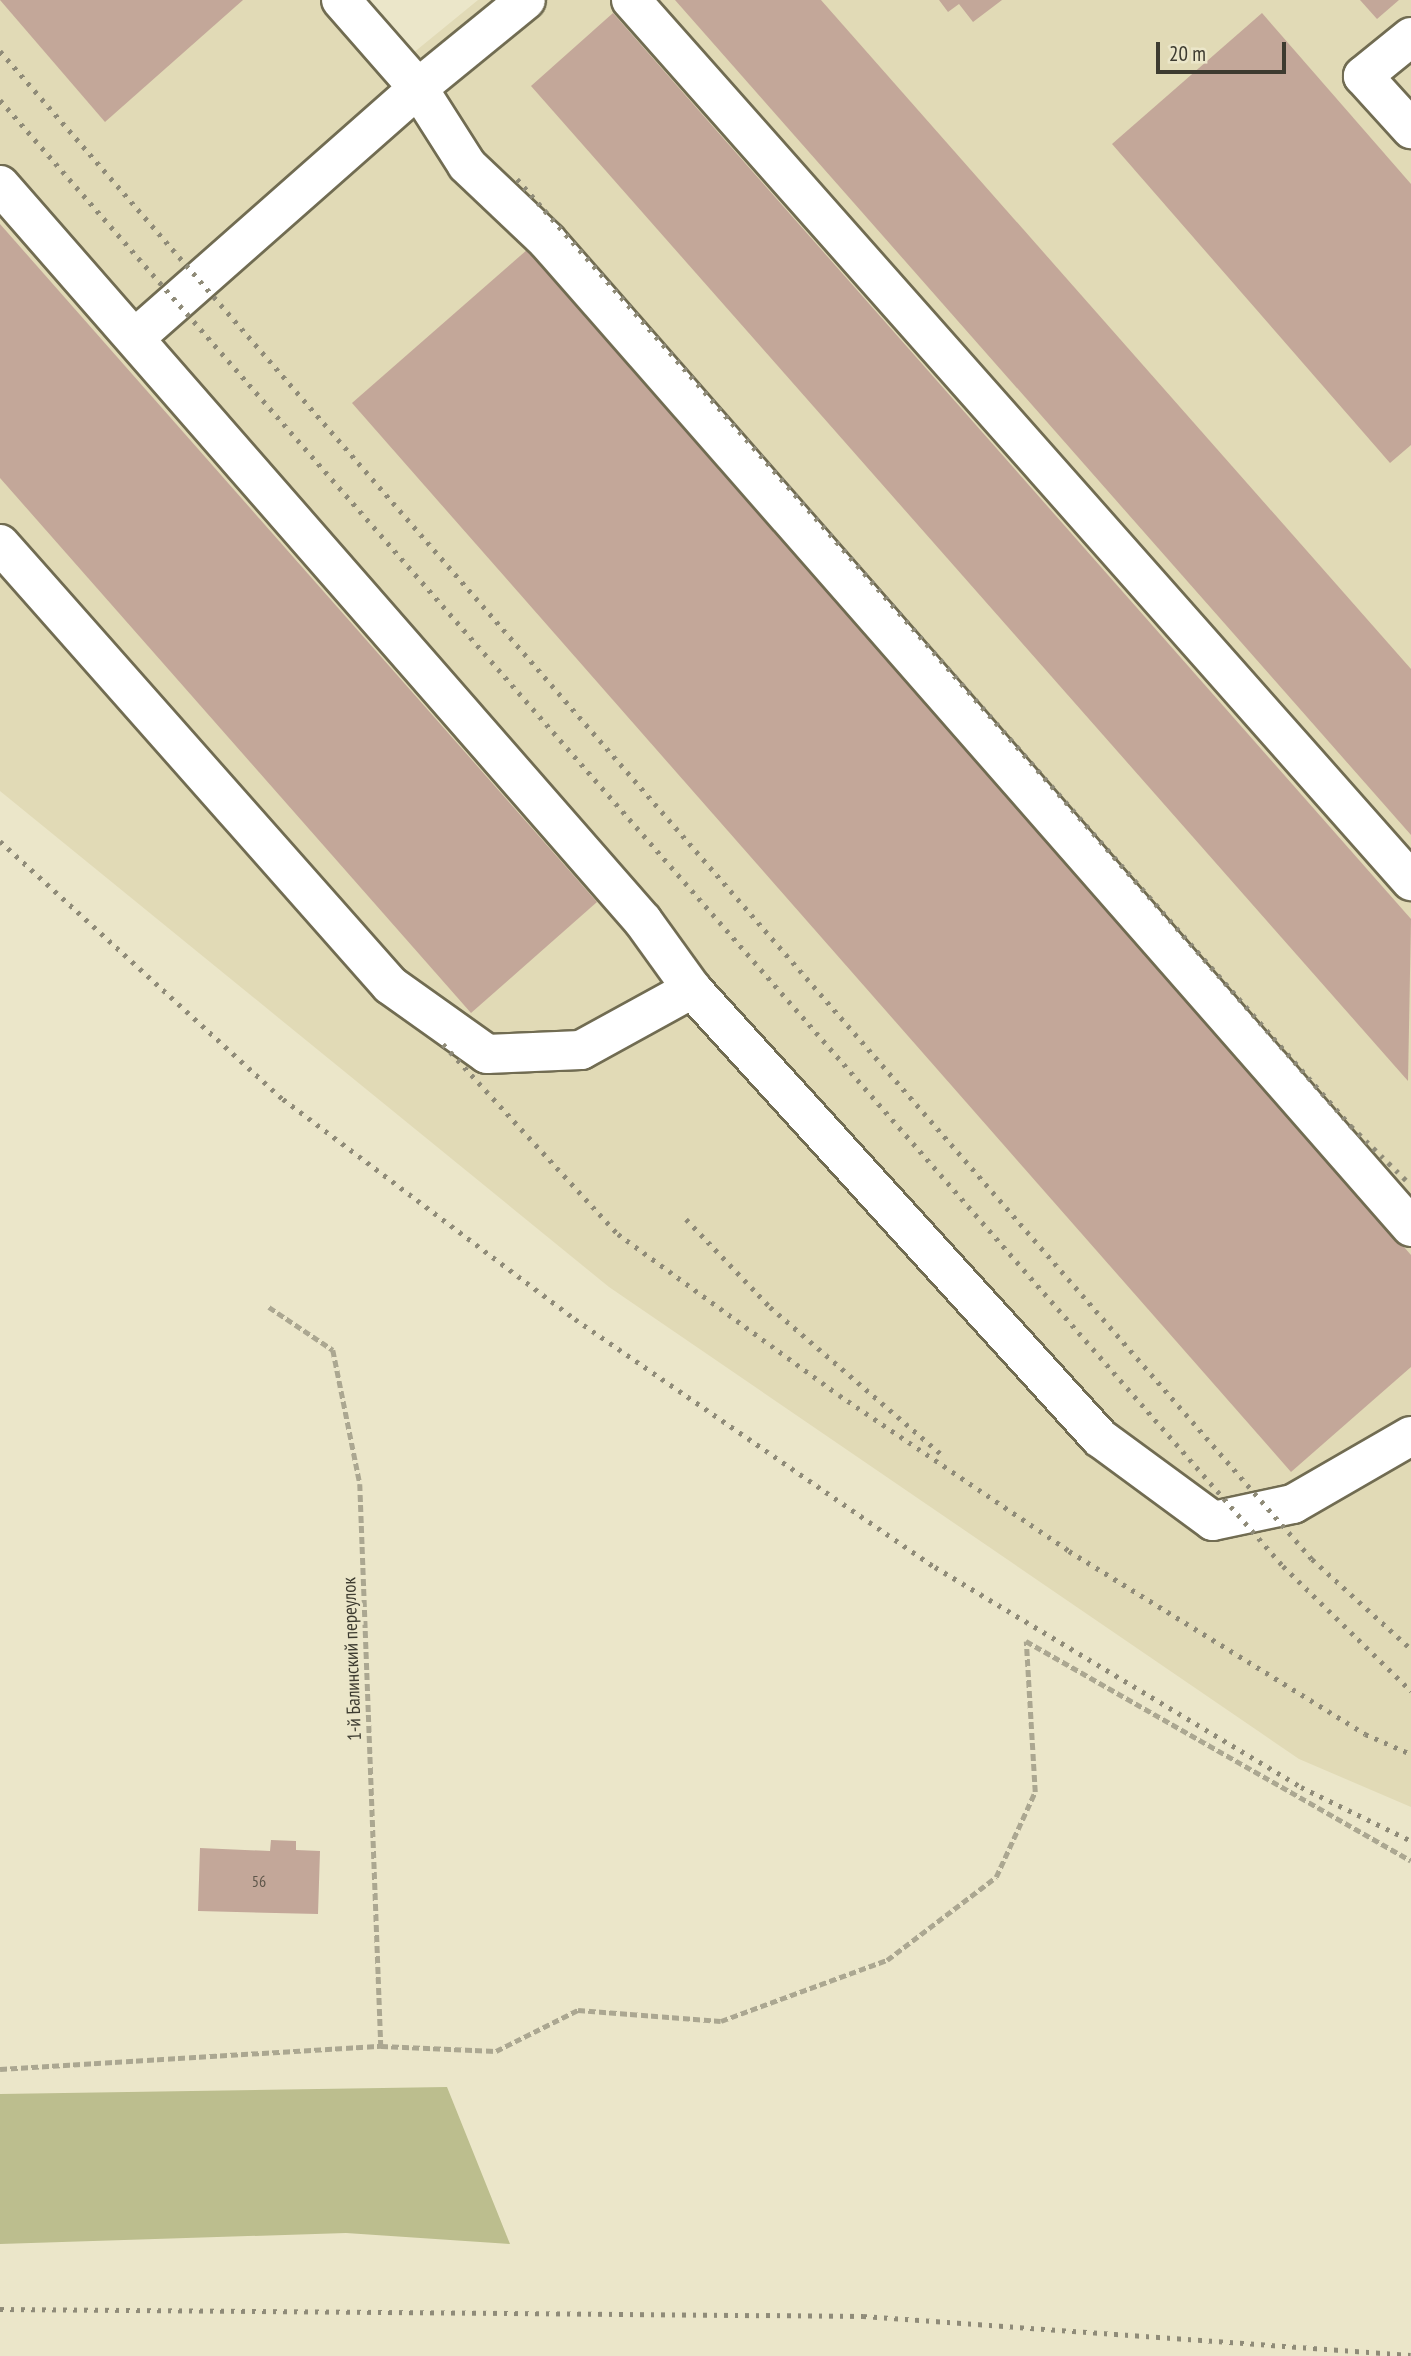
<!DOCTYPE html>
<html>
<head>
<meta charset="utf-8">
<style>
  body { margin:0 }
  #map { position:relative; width:1411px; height:2356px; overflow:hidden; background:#ebe6c9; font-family:"PT Sans Narrow",sans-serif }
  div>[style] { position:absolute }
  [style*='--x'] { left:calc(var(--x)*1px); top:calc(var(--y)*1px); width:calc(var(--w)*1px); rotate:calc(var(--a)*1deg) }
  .built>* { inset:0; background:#e1dab6 }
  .green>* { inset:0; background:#bcbe8e }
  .building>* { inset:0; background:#c3a799 }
  .path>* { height:4.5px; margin-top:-2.25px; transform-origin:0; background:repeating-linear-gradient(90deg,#aba791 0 7px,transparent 0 10.5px) }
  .roads { filter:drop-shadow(2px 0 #716c52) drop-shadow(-2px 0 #716c52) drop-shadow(0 2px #716c52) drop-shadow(0 -2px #716c52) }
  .minor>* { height:38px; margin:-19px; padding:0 19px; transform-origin:19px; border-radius:19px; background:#fff }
  .rail>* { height:5px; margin-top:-2.5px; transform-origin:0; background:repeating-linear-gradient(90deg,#8f8b78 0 3.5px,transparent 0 10.5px) }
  span { translate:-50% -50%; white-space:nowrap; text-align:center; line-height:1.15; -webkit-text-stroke:6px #ebe6c9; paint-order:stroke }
  .number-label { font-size:16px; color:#5e564a }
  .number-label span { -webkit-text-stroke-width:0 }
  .street-label { font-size:19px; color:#3d3b30 }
  .scale { position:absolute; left:1156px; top:42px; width:130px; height:32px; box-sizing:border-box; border:4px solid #3d3b30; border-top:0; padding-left:9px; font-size:21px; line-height:24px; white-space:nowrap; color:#3d3b30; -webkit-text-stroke:5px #ebe6c9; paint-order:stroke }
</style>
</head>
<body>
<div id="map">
  <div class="built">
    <i style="clip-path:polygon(0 0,356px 0,407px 58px,478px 0,1411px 0,1411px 1807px,1299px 1759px,609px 1287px,0 791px)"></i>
  </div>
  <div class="green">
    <i style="clip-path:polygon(447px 2087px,510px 2244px,346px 2233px,0 2244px,0 2094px)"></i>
  </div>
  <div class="building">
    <i style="clip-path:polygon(0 0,243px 0,105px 122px)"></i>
    <i style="clip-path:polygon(675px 0,821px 0,1411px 669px,1411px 835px)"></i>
    <i style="clip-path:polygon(939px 0,1002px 0,973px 22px,959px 4px,948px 12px)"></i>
    <i style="clip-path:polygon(1360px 0,1399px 0,1377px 19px)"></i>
    <i style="clip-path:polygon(613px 13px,1411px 919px,1408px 1081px,531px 86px)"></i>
    <i style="clip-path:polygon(1262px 13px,1411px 184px,1411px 445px,1390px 463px,1112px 144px)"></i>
    <i style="clip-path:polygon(0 224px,597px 902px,471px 1013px,0 478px)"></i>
    <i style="clip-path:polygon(528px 249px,1411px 1255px,1411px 1367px,1291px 1472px,352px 403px)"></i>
    <i style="clip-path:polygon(271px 1840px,296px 1841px,296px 1850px,320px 1851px,318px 1914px,198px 1911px,200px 1848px,270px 1851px)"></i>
  </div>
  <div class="path">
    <i style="--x:269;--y:1307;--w:77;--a:33.9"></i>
    <i style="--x:333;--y:1350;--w:137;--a:78.6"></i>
    <i style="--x:360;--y:1484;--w:562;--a:87.86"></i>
    <i style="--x:0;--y:2069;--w:382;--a:-3.5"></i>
    <i style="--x:381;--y:2046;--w:115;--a:2.5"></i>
    <i style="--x:496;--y:2051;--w:92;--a:-26.6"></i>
    <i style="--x:578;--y:2010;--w:143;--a:4.4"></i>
    <i style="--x:721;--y:2021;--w:177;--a:-20.2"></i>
    <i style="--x:887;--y:1960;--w:137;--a:-37.3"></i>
    <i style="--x:996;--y:1877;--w:94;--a:-65.4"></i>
    <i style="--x:1035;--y:1792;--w:151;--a:-93.4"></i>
    <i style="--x:1026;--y:1641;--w:443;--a:29.7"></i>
  </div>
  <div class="roads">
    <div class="minor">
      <i style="--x:341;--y:0;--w:117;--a:48.8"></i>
      <i style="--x:418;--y:88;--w:91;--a:57.5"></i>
      <i style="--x:467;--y:165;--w:110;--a:43.5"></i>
      <i style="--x:547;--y:241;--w:1311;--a:48.77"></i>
      <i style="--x:631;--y:0;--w:1177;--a:48.48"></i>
      <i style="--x:1411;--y:37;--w:62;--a:140.9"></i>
      <i style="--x:1363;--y:76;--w:72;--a:47.8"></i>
      <i style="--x:0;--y:185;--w:977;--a:48.86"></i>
      <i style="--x:643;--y:921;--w:84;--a:54.2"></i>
      <i style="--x:692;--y:989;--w:607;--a:47.74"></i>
      <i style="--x:1100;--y:1438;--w:140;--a:36.3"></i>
      <i style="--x:1213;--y:1521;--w:82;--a:-12"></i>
      <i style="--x:1293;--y:1504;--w:136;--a:-30"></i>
      <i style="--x:136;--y:337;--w:376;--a:-41.4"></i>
      <i style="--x:418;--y:88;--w:139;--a:-39.2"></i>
      <i style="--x:0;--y:544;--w:589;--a:48.51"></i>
      <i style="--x:390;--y:985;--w:119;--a:35.4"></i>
      <i style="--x:487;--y:1054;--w:94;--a:-2.4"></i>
      <i style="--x:581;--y:1050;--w:127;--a:-28.8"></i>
    </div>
  </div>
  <div class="rail">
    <i style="--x:0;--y:51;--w:1999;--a:48.98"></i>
    <i style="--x:1312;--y:1559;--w:134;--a:42.3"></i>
    <i style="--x:0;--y:100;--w:1948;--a:48.81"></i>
    <i style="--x:1283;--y:1566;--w:179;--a:44.3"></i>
    <i style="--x:517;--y:179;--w:1262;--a:48.63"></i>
    <i style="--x:1351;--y:1126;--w:84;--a:44.5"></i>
    <i style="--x:0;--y:841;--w:383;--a:42.4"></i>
    <i style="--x:283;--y:1099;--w:366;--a:37"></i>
    <i style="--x:575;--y:1319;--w:437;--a:34.6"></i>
    <i style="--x:935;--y:1567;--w:427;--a:31"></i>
    <i style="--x:1301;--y:1787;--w:123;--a:26.1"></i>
    <i style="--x:443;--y:1044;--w:258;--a:47.4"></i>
    <i style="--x:618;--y:1234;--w:273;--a:36.1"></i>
    <i style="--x:839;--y:1395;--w:278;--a:34.1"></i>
    <i style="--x:1069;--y:1551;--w:348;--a:31.7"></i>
    <i style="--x:1365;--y:1734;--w:50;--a:23.5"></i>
    <i style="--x:686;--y:1219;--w:122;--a:46.3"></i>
    <i style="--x:770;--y:1307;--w:225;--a:40.7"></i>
    <i style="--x:0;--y:2309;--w:863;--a:0.46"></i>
    <i style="--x:863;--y:2316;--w:549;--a:4.07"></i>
  </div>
  <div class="number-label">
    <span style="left:259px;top:1881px">56</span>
  </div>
  <div class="street-label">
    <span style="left:352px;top:1659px;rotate:-92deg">1-й Балинский переулок</span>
  </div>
  <div class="scale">20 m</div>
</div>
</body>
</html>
